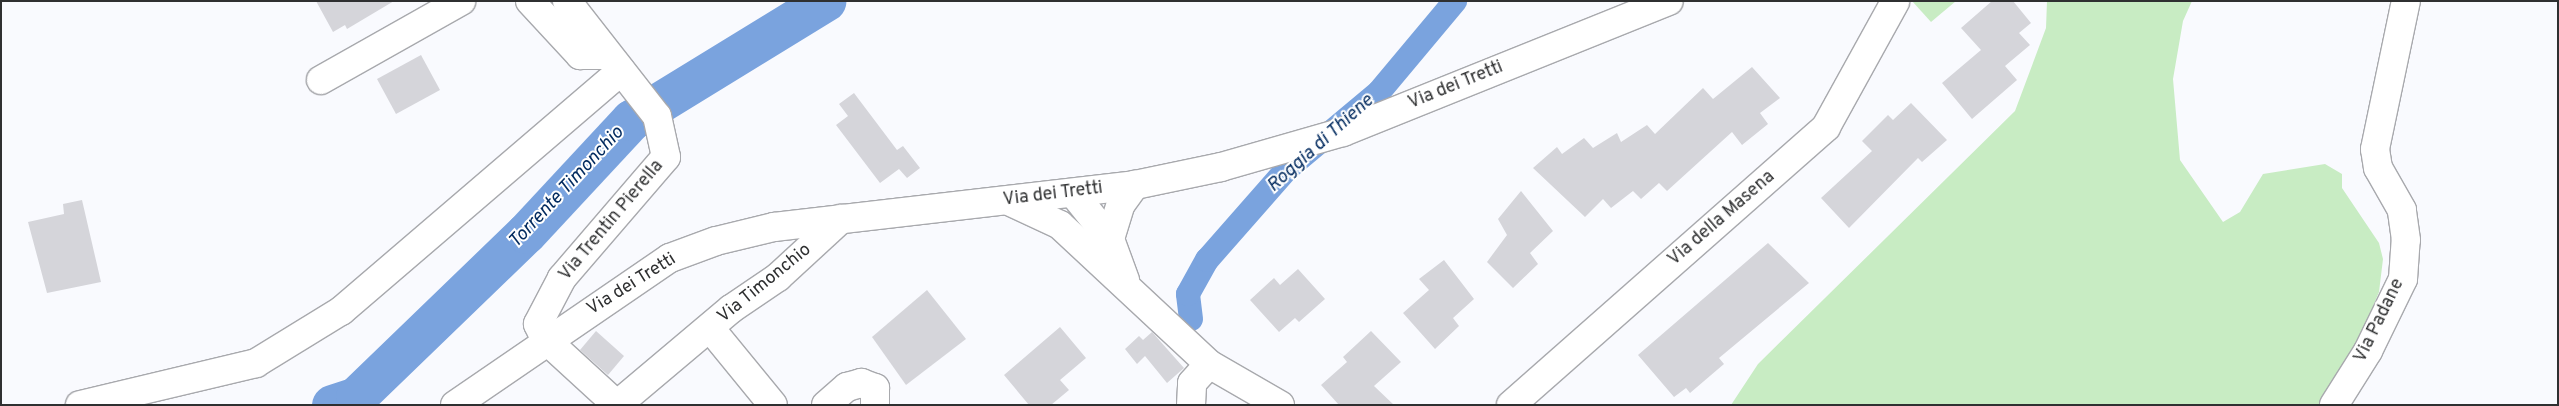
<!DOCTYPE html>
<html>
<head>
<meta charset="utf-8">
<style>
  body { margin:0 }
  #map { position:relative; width:2559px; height:406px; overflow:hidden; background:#f9fafe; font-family:Overpass,sans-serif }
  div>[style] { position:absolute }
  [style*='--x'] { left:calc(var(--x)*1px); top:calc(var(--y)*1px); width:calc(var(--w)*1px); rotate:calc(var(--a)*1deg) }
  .green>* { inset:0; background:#c8ecc3 }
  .canal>* { height:24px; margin:-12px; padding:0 12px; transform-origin:12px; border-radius:12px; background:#7aa3de }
  .river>* { height:41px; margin:-20.5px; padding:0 20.5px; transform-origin:20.5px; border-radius:20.5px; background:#7aa3de }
  .building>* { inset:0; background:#d5d5da }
  .roads { filter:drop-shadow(1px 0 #a8a9ad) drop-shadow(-1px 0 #a8a9ad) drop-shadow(0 1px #a8a9ad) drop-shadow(0 -1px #a8a9ad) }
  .minor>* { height:28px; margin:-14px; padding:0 14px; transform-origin:14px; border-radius:14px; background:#fff }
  span { translate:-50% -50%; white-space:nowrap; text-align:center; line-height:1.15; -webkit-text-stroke:4px #fff; paint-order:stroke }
  .street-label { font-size:18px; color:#2f3031 }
  .water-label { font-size:19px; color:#042c60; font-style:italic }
  .frame { position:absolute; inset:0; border:2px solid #2f3031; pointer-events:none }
</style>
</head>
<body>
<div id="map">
  <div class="green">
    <i style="clip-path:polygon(1912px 1px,1956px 1px,1931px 22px)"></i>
    <i style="clip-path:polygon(2047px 1px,2192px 1px,2183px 21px,2173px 79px,2180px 160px,2223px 222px,2240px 212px,2263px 174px,2325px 164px,2342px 174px,2342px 188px,2379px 243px,2383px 259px,2379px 292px,2361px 335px,2321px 405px,1731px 405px,1758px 364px,2015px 111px,2046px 28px)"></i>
  </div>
  <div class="canal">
    <i style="--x:1191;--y:319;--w:25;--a:-97"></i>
    <i style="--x:1188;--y:294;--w:39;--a:-61"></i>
    <i style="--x:1207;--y:260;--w:121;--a:-48.7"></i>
    <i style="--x:1287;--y:169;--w:120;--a:-39.9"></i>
    <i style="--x:1379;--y:92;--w:119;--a:-50.1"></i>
  </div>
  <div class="river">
    <i style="--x:332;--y:405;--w:25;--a:-18"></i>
    <i style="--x:356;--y:397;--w:236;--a:-44"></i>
    <i style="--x:526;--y:233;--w:154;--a:-47.1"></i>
    <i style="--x:631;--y:120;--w:228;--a:-31.5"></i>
  </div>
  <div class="building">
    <i style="clip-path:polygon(316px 1px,394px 1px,347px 29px,345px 25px,333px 32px)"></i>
    <i style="clip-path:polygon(1992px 1px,2013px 1px,2031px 23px,2019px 33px,2030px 45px,2005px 66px,2017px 80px,1972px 119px,1942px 83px,1981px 50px,1961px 28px)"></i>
    <i style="clip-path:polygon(421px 55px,440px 90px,396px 114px,377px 79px)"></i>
    <i style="clip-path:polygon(1752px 67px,1780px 98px,1760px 113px,1768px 124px,1742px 145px,1732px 132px,1667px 191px,1659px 183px,1641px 199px,1633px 191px,1611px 208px,1603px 199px,1585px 217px,1533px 168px,1557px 147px,1562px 154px,1584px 138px,1593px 148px,1617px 133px,1621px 142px,1647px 125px,1655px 134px,1703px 88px,1713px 99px)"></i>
    <i style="clip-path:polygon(854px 93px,897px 150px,903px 146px,920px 168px,907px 178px,899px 169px,880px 183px,836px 125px,848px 116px,839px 104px)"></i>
    <i style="clip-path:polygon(1911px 103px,1947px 140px,1922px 162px,1918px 158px,1849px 228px,1821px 198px,1872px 151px,1862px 141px,1888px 115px,1893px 120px)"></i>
    <i style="clip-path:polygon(1521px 191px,1553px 231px,1530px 253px,1538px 264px,1513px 288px,1487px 262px,1507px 235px,1498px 219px)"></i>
    <i style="clip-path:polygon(82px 200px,101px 282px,47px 293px,28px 222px,64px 214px,63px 204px)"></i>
    <i style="clip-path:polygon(1768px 243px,1809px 283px,1719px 358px,1724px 364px,1690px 393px,1686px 388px,1674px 397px,1638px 355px)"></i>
    <i style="clip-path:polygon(1444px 260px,1474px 299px,1453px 318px,1459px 326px,1435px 349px,1403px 313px,1429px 290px,1419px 279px)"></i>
    <i style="clip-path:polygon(1298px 269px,1325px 299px,1299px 322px,1295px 318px,1279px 332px,1250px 300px,1274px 278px,1280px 285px)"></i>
    <i style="clip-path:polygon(927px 290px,966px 339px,906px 385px,872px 337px)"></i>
    <i style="clip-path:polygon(1060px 327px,1086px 358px,1060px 380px,1069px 390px,1051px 405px,1029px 405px,1004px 375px)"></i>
    <i style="clip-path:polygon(596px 331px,624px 356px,608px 375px,580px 350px)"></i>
    <i style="clip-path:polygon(1371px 331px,1401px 362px,1374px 386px,1394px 405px,1339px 405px,1321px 385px,1347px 362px,1343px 357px)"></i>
    <i style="clip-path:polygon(1152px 332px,1184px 368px,1167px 383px,1145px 356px,1137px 364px,1125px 349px,1139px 336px,1143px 340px)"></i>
  </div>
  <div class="roads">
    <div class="minor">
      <i style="--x:530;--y:1;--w:74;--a:47.2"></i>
      <i style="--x:580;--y:55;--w:28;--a:0"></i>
      <i style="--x:567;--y:1;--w:146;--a:52"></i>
      <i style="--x:657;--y:116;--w:42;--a:77.6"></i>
      <i style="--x:666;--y:157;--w:160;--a:130.7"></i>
      <i style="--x:562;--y:278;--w:52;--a:117.6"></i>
      <i style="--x:538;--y:324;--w:17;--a:65"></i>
      <i style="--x:545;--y:339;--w:98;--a:42.5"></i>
      <i style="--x:321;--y:80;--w:161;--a:-29.4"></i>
      <i style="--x:1073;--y:193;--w:59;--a:51.2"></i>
      <i style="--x:1110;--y:239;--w:44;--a:69.9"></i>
      <i style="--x:1011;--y:202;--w:54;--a:25.1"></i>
      <i style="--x:1060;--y:225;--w:204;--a:43"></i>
      <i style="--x:1209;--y:364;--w:82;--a:30"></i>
      <i style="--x:1110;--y:239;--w:37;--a:-73"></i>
      <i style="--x:1121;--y:204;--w:24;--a:-54"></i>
      <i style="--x:710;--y:328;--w:99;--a:50.7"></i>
      <i style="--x:80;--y:405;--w:181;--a:-13.4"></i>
      <i style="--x:256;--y:363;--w:100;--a:-31.5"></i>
      <i style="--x:341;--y:311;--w:369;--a:-40.6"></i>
      <i style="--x:455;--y:405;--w:260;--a:-34.4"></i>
      <i style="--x:670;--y:258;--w:49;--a:-20.3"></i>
      <i style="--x:716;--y:241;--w:60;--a:-13.6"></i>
      <i style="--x:774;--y:227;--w:363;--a:-6.6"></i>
      <i style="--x:1135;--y:185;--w:88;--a:-11.8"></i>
      <i style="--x:1221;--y:167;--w:127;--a:-16"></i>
      <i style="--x:1343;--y:132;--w:351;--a:-21.9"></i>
      <i style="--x:617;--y:405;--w:149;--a:-40.1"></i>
      <i style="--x:731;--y:309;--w:57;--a:-34.2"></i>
      <i style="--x:778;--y:277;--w:86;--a:-42.6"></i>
      <i style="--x:826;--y:405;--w:28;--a:-41"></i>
      <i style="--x:847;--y:387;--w:15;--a:-16"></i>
      <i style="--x:861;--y:383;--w:15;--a:20"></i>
      <i style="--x:875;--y:388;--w:17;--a:90"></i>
      <i style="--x:1191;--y:405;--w:22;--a:-87"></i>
      <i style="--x:1192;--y:383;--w:25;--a:-48"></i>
      <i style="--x:1511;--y:405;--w:420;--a:-41.4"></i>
      <i style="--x:1826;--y:127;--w:143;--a:-61.1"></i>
      <i style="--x:2334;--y:405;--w:64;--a:-57.8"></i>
      <i style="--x:2368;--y:351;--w:80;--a:-64.1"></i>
      <i style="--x:2403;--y:279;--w:39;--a:-86"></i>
      <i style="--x:2406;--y:240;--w:30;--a:-98"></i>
      <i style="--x:2402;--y:210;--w:48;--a:-119.7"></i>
      <i style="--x:2378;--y:168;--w:19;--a:-99"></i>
      <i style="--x:2375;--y:149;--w:151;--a:-78.2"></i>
    </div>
  </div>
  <div class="street-label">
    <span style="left:1456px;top:86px;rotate:-22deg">Via dei Tretti</span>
    <span style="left:1053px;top:195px;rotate:-7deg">Via dei Tretti</span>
    <span style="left:1722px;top:219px;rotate:-41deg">Via della Masena</span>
    <span style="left:612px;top:221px;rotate:-50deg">Via Trentin Pierella</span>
    <span style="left:765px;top:284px;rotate:-39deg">Via Timonchio</span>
    <span style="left:632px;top:285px;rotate:-32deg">Via dei Tretti</span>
    <span style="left:2380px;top:321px;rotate:-64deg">Via Padane</span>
  </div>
  <div class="water-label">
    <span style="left:1321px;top:144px;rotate:-42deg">Roggia di Thiene</span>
    <span style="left:567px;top:188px;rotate:-47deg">Torrente Timonchio</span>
  </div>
  <div class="frame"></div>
</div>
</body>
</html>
